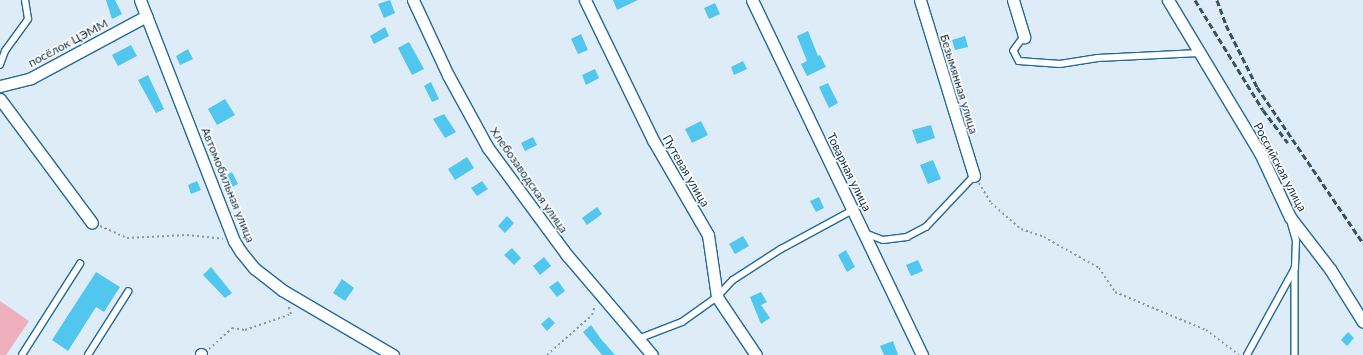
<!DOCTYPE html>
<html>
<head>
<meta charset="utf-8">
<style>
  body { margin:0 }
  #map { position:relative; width:1363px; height:355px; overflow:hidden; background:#deecf7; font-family:Lato,sans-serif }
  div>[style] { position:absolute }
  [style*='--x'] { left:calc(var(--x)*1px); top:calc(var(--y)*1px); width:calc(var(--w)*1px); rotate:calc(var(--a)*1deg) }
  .green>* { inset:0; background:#efaebc }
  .building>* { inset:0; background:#51c6ee }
  .path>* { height:2px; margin-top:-1px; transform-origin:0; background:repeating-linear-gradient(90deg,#869aaa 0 2px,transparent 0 5px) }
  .roads { filter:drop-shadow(1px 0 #22699c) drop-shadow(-1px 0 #22699c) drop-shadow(0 1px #22699c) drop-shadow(0 -1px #22699c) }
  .service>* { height:5.5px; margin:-2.75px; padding:0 2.75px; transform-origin:2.75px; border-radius:2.75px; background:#fff }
  .minor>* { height:11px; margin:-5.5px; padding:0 5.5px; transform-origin:5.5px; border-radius:5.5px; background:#fff }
  .rail>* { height:3px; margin-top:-1.5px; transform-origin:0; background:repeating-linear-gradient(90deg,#375164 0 6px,transparent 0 9px) }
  span { translate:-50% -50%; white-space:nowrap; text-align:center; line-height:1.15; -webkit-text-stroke:3px #fff; paint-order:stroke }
  .street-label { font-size:12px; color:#102d42 }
</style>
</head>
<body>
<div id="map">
  <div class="green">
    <i style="clip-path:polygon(0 301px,29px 321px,6px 355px,0 355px)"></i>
  </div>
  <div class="building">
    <i style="clip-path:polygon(106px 0,115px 0,122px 14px,112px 19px)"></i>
    <i style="clip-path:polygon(390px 0,395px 13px,384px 18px,378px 4px)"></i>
    <i style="clip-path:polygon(613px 0,638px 0,617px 10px)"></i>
    <i style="clip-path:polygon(715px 3px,720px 14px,709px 19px,704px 8px)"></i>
    <i style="clip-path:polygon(385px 27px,389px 36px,374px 44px,370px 36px)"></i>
    <i style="clip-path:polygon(808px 31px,818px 56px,820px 55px,826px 67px,807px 76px,801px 64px,807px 61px,797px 36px)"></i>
    <i style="clip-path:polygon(581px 34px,588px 50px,578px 54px,571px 39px)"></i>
    <i style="clip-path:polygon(965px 36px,968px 47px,955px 50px,952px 40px)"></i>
    <i style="clip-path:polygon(409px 42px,424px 69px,412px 75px,398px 48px)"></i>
    <i style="clip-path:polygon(131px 45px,137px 56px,118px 66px,112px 55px)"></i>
    <i style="clip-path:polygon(188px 49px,193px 59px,180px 65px,176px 56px)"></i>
    <i style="clip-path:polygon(743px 61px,747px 69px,734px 75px,731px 67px)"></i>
    <i style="clip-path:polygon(595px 69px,599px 78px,586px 85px,582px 75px)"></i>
    <i style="clip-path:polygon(148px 75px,164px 109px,156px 113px,138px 80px)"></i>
    <i style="clip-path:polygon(431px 82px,439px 99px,432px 102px,424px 86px)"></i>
    <i style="clip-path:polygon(828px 83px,838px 103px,829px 108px,819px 87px)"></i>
    <i style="clip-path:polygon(225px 99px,235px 115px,217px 125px,208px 109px)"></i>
    <i style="clip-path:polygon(444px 114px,456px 132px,445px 138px,433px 119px)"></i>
    <i style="clip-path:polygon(701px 121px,708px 135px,692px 143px,685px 129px)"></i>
    <i style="clip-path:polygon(931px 125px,935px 138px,917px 144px,912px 130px)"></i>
    <i style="clip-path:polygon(533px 137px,537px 145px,525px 151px,521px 143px)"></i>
    <i style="clip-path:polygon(467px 157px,474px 168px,455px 180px,448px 169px)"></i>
    <i style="clip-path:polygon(933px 160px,941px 179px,928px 184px,920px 165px)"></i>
    <i style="clip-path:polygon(232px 172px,238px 184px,230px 188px,224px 177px)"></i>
    <i style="clip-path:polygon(197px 181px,201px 190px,191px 194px,188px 185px)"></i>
    <i style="clip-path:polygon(482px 181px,488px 189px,477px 196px,471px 188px)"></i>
    <i style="clip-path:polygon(819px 197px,824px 208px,816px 212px,810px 201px)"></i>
    <i style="clip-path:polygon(597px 207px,602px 214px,587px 225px,582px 218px)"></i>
    <i style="clip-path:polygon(507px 216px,514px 223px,505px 233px,498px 226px)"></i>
    <i style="clip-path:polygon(743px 236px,749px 246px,735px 254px,729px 244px)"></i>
    <i style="clip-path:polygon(512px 248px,521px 258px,514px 265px,504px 255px)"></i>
    <i style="clip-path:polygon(846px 250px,855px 267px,847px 272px,838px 255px)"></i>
    <i style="clip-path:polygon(544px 257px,551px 266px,540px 275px,533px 266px)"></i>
    <i style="clip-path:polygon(918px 260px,923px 271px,911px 276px,906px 265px)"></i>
    <i style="clip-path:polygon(211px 267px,232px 293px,225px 298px,203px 275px)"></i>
    <i style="clip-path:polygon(96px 272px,120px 287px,104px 312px,96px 307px,68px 351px,52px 340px)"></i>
    <i style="clip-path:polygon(342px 279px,354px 288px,345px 301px,333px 293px)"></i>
    <i style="clip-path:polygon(558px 281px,565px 291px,557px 297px,549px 287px)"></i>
    <i style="clip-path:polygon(761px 292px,767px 302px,761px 305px,770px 318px,761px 324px,750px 297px)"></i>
    <i style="clip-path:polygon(549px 317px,555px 323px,547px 331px,541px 324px)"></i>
    <i style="clip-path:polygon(591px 325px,601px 339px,615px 355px,602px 355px,583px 332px)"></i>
    <i style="clip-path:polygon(1348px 332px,1354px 338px,1347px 346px,1341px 340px)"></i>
    <i style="clip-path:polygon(893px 341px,898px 355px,884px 355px,880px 346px)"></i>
  </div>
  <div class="path">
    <i style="--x:979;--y:183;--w:23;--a:59"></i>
    <i style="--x:991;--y:203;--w:40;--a:41"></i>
    <i style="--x:1021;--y:229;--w:24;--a:19"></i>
    <i style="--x:1044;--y:237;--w:63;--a:29.4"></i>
    <i style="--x:1099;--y:268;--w:29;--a:56"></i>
    <i style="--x:1115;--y:292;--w:99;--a:22.7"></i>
    <i style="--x:1206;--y:330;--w:41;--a:37.1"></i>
    <i style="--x:100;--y:226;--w:30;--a:24"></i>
    <i style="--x:127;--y:238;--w:60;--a:-2.9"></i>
    <i style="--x:187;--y:235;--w:36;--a:6"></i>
    <i style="--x:209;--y:349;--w:31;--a:-42"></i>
    <i style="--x:232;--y:328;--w:13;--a:9"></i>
    <i style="--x:245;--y:330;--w:49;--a:-19.2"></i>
    <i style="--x:291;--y:314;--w:9;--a:-108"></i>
    <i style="--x:547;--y:355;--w:60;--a:-41.6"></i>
    <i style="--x:592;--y:315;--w:10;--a:-73"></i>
  </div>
  <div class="roads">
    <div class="service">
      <i style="--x:1024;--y:37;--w:17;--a:126"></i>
      <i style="--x:1014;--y:51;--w:11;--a:63"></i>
      <i style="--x:1019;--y:61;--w:41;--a:4.2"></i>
      <i style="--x:1060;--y:64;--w:38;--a:-9"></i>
      <i style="--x:1098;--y:58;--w:101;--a:-2.8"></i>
      <i style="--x:0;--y:65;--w:15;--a:-70"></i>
      <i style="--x:5;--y:51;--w:39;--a:-54"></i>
      <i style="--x:28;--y:19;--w:19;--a:-99"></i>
      <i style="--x:865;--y:233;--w:19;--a:21"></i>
      <i style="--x:883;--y:240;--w:24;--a:-7"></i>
      <i style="--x:907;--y:237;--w:21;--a:-28"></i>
      <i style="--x:926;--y:227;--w:70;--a:-46.7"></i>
      <i style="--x:1295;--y:268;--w:87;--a:90"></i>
      <i style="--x:638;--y:339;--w:47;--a:-21.1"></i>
      <i style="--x:682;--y:322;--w:43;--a:-35.5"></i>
      <i style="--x:717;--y:297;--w:23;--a:-47"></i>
      <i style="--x:733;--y:280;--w:57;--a:-32.9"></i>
      <i style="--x:781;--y:249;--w:82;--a:-28.4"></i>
      <i style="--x:22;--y:355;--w:108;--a:-57.5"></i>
      <i style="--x:88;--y:355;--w:75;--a:-57.6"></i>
      <i style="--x:1247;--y:355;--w:99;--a:-61.1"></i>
      <i style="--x:1295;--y:268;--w:27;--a:-88"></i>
      <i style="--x:1296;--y:241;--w:18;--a:-106"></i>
    </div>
    <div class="minor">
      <i style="--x:140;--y:0;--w:259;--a:68.7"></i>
      <i style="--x:234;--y:241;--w:13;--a:58"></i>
      <i style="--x:241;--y:252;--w:21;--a:51"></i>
      <i style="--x:254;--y:268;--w:36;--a:38"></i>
      <i style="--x:282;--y:290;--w:129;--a:30.4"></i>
      <i style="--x:413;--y:0;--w:83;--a:65"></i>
      <i style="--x:448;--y:75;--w:83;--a:61.3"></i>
      <i style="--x:488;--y:148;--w:133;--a:53.6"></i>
      <i style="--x:567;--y:255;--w:131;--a:49.6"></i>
      <i style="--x:585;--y:0;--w:156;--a:64.1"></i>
      <i style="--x:653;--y:140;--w:110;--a:59.9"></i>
      <i style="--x:708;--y:235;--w:63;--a:81.7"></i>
      <i style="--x:717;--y:297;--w:70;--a:56.1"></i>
      <i style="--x:752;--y:0;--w:394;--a:64.4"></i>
      <i style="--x:920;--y:0;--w:184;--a:72.9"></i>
      <i style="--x:1013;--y:0;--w:39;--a:73"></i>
      <i style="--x:1168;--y:0;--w:179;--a:59"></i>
      <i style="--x:1260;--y:153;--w:71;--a:64.9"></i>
      <i style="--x:1290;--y:217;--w:66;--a:52.4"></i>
      <i style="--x:1330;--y:269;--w:62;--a:58.1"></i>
      <i style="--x:0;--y:86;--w:32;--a:-14"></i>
      <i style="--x:31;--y:78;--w:131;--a:-28.3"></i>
      <i style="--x:0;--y:99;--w:154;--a:53.4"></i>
      <i style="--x:201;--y:355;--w:1;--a:-90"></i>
    </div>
  </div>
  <div class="rail">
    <i style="--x:1195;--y:0;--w:129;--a:58.3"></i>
    <i style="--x:1263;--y:110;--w:41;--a:52.9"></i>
    <i style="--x:1217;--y:0;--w:27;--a:70"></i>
    <i style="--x:1226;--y:25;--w:69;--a:63.4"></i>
    <i style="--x:1257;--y:87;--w:189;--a:55.8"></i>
  </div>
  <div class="street-label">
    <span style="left:68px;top:43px;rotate:-28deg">посёлок ЦЭММ</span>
    <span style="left:959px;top:84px;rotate:73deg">Безымянная улица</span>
    <span style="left:1280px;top:167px;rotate:62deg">Российская улица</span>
    <span style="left:686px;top:171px;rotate:60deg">Путевая улица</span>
    <span style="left:849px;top:172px;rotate:64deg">Товарная улица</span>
    <span style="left:529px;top:180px;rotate:55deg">Хлебозаводская улица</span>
    <span style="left:228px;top:185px;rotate:68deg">Автомобильная улица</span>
  </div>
</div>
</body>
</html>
